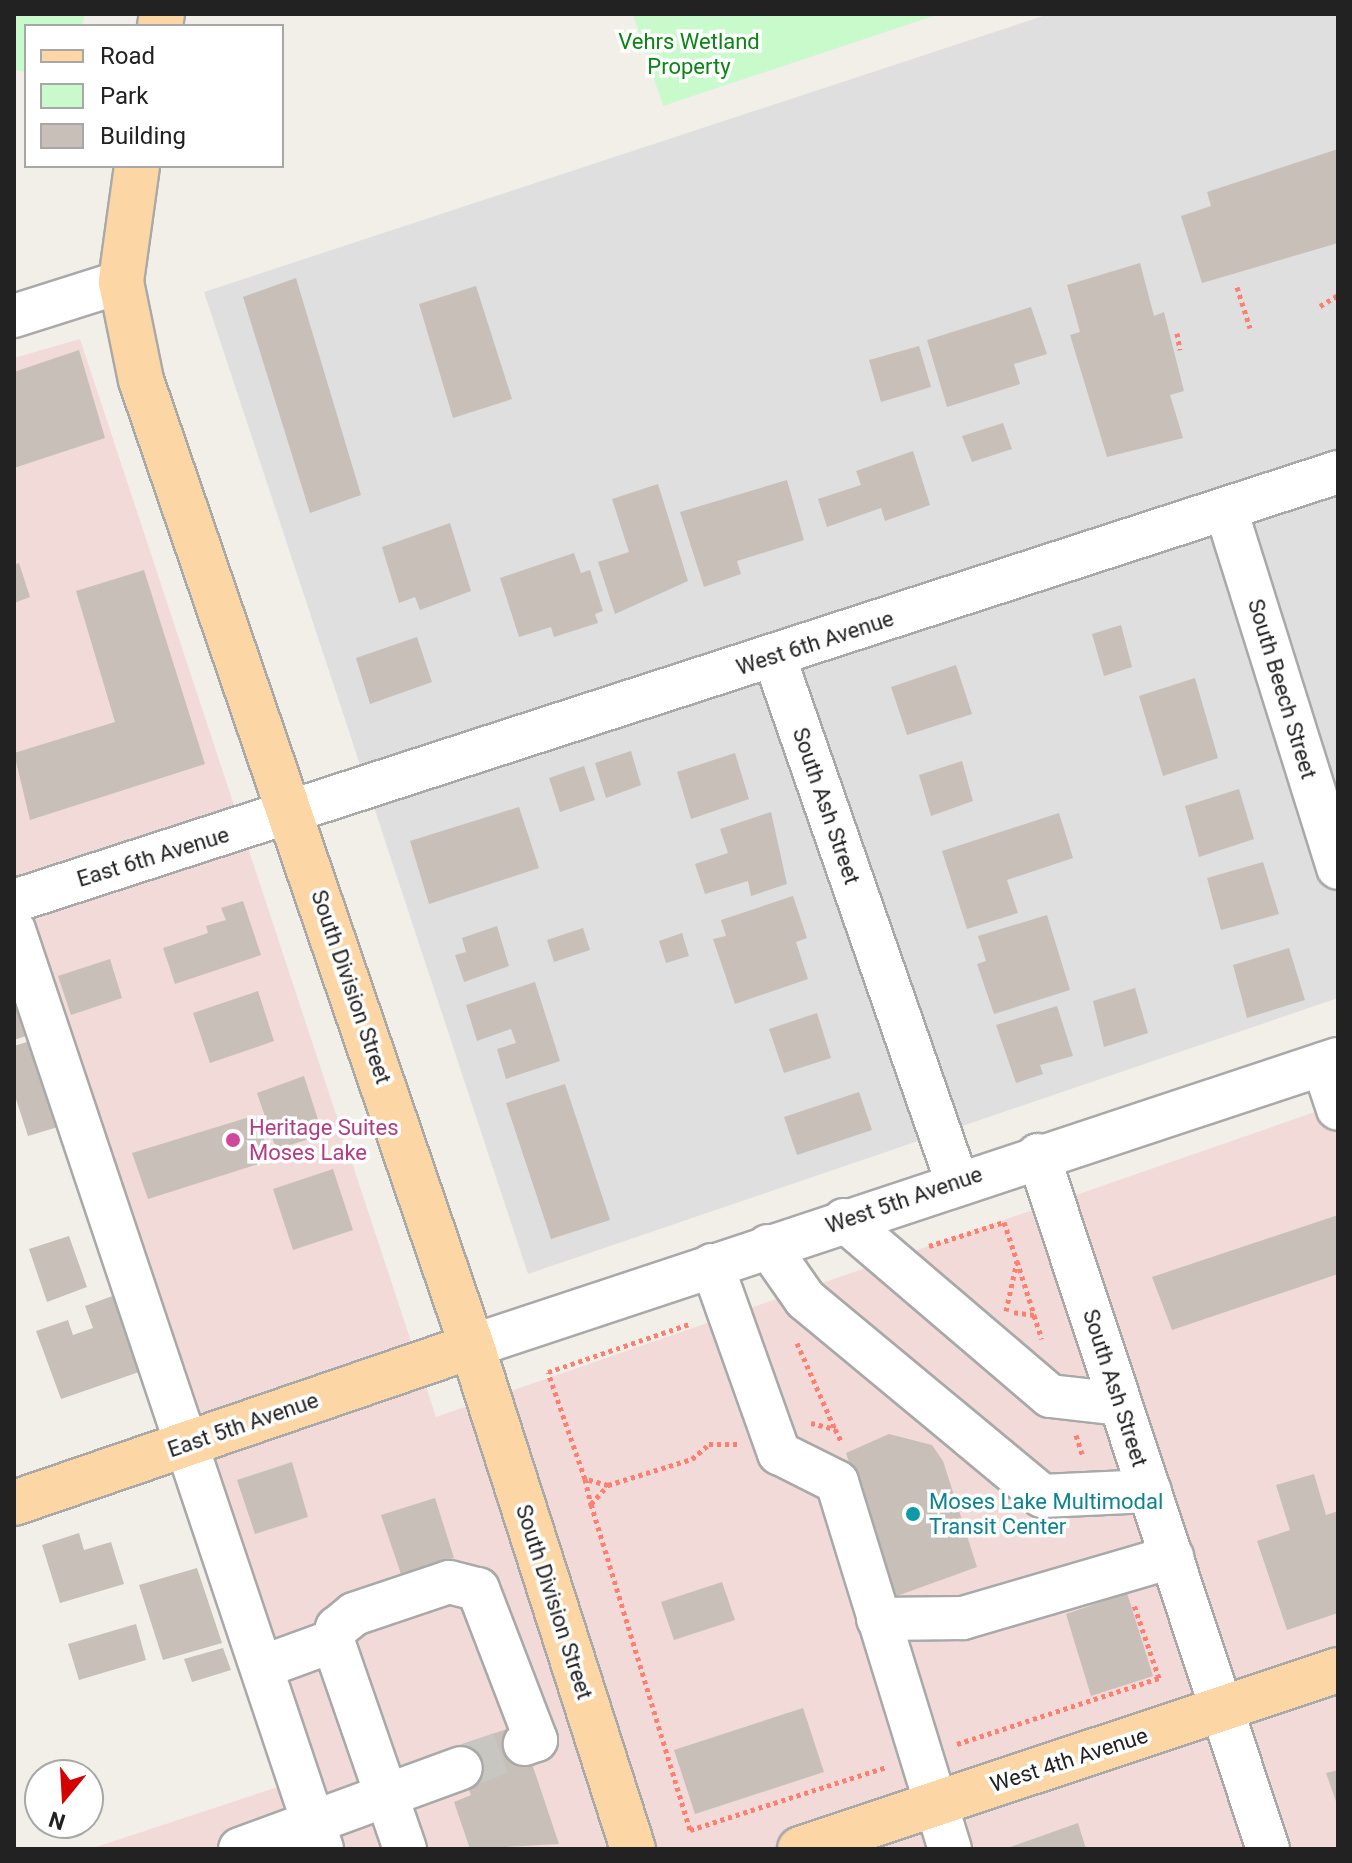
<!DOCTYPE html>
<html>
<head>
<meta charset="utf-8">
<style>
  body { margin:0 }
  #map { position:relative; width:1352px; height:1863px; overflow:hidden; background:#f2efe9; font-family:Roboto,sans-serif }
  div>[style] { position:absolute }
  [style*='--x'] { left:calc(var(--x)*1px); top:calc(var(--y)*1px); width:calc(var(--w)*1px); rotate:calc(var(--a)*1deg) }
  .residential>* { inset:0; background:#e0dfdf }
  .commercial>* { inset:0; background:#f2dad9 }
  .park>* { inset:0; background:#c8facc }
  .building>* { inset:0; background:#c7bfb8 }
  .minor-tunnel>* { height:42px; margin-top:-21px; transform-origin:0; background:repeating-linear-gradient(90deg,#c8c6c1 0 42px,transparent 0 63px) }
  .path>* { height:5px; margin-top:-2.5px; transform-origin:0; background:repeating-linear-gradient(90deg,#fa8072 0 4px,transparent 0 8px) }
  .roads { filter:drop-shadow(2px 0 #a9a9a9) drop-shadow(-2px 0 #a9a9a9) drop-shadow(0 2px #a9a9a9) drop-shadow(0 -2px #a9a9a9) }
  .minor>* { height:42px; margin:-21px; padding:0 21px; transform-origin:21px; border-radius:21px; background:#fff }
  .major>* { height:44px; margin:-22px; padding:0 22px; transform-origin:22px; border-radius:22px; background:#fcd6a4 }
  .dots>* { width:22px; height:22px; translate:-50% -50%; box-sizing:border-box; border:4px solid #fff; border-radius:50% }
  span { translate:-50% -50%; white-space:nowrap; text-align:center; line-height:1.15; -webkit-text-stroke:7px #fff; paint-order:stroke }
  .park-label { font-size:22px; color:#0c8416 }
  .street-label { font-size:22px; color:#222 }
  .hotel-label { font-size:22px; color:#b23c85 }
  .left { translate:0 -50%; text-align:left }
  .culture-label { font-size:22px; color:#0d838f }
  .frame { position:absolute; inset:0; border:16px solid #222; pointer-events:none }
  .legend { position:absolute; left:24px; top:24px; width:260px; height:144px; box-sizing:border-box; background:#fff; border:2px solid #a7a7a7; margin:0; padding:10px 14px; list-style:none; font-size:24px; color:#222 }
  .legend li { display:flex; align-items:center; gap:16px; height:40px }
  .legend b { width:40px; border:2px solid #a7a7a7 }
  .north { position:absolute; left:24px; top:1759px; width:80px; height:80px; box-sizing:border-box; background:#fff; border:2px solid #a7a7a7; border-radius:50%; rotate:198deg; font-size:22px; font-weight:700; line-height:32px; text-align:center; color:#222 }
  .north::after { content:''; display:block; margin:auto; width:28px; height:36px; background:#d40000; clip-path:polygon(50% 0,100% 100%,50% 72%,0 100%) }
</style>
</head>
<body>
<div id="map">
  <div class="residential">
    <i style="clip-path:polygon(1049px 14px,1338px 14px,1338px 998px,528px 1274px,204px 292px)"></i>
  </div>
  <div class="commercial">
    <i style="clip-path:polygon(80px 339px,436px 1417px,1338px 1104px,1338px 1849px,90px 1849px,293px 1782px,14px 875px,14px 358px)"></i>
  </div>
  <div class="park">
    <i style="clip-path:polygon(14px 14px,85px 14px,82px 26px,26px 26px,26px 72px,14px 70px)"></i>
    <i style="clip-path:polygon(633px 14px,939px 14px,663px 106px)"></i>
  </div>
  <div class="building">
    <i style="clip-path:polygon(1338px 149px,1338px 243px,1202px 283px,1181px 216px,1211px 206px,1207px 192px)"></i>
    <i style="clip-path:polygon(1140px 263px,1154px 316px,1164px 312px,1184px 391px,1170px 395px,1183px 438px,1107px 457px,1070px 335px,1080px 332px,1067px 285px)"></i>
    <i style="clip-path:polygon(296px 278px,361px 495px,310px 513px,243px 297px)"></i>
    <i style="clip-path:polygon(476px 286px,512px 399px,453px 418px,419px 304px)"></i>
    <i style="clip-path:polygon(1031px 307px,1047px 354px,1014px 364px,1020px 384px,947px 407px,927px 340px)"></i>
    <i style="clip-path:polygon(919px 346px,931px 387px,881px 402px,869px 360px)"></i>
    <i style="clip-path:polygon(79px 350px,105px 438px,14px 468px,14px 372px)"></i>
    <i style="clip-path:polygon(1003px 423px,1012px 449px,972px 462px,962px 436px)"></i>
    <i style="clip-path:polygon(913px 451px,930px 505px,885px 521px,881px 508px,827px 527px,818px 499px,861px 485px,856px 471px)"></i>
    <i style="clip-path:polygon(787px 480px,804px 540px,737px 561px,741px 574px,704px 587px,680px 512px)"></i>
    <i style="clip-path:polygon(658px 484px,688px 581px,615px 614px,598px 562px,629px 552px,612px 499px)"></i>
    <i style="clip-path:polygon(450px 523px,471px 591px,420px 610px,415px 597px,399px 603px,382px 547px)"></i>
    <i style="clip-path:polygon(574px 553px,581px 573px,590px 570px,603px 611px,595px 614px,598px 623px,554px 637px,551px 627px,519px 637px,500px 578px)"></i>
    <i style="clip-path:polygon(19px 563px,30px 597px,14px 603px,14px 565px)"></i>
    <i style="clip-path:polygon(144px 570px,205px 764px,30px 820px,14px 753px,115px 722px,76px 591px)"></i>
    <i style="clip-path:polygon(1121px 625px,1132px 667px,1104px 676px,1092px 634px)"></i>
    <i style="clip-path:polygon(417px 637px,432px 682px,370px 704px,356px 658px)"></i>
    <i style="clip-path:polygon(956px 665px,972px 714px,907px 735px,891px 687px)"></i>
    <i style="clip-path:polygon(1195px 678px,1218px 758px,1163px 776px,1139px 696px)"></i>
    <i style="clip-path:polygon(631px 751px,641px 785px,606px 798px,595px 763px)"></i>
    <i style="clip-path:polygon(735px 753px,749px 799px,691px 819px,677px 772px)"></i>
    <i style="clip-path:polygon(962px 761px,973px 801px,931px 816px,919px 775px)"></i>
    <i style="clip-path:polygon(584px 766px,595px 800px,560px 812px,549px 778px)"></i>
    <i style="clip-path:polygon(1239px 789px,1254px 839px,1199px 857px,1185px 806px)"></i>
    <i style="clip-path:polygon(519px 807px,539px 868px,429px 904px,410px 841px)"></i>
    <i style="clip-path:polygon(771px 812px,787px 884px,751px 896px,748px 881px,705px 894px,695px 864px,728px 853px,720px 829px)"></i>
    <i style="clip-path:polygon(1059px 813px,1073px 858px,1007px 880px,1018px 913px,967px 929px,942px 851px)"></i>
    <i style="clip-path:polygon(1263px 862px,1279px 914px,1221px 930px,1207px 878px)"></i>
    <i style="clip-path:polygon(793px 896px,807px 938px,796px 942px,808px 979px,735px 1004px,713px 939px,726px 936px,721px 920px)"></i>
    <i style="clip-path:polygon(243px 901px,261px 955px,175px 984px,163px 948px,208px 933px,206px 926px,226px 920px,221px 908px)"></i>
    <i style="clip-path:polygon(1047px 915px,1070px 990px,994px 1014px,977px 964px,986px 961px,978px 936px)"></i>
    <i style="clip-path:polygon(497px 926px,509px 966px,464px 982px,455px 955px,466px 952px,462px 938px)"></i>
    <i style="clip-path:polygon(583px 928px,590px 950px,554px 962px,547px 940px)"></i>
    <i style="clip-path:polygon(682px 933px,689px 956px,666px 963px,659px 941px)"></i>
    <i style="clip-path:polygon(1289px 948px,1305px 1000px,1247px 1018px,1233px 965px)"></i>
    <i style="clip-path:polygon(110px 959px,122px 998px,71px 1015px,58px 976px)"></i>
    <i style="clip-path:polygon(14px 968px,44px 1030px,14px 1040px)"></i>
    <i style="clip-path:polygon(535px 982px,560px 1061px,506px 1079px,497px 1049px,516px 1043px,511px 1029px,477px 1041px,466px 1005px)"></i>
    <i style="clip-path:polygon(1135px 988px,1148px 1033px,1104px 1047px,1093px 1001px)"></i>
    <i style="clip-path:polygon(258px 991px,274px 1041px,210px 1063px,193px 1013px)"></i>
    <i style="clip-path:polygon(1057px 1006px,1073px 1056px,1040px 1065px,1043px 1074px,1016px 1083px,996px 1025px)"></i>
    <i style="clip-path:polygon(817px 1013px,831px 1058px,784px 1073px,769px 1029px)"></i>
    <i style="clip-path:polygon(43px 1037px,71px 1123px,28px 1136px,14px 1093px,14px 1046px)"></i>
    <i style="clip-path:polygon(304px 1076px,323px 1135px,276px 1149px,257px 1093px)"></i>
    <i style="clip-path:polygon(565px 1084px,610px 1220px,551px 1239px,506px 1103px)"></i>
    <i style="clip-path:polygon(859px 1092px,872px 1130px,797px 1155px,784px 1117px)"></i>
    <i style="clip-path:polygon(256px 1115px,271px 1160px,148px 1199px,132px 1153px)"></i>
    <i style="clip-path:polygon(333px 1169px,353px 1230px,293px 1250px,273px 1189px)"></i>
    <i style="clip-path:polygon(1338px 1215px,1338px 1274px,1172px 1330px,1152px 1277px)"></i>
    <i style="clip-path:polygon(69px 1236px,87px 1287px,47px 1302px,29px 1249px)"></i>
    <i style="clip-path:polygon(118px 1294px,142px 1371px,61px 1399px,36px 1331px,68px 1320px,73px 1335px,93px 1328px,85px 1306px)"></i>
    <i style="clip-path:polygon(889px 1434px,932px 1445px,943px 1461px,977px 1567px,894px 1597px,846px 1453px)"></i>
    <i style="clip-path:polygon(292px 1462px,308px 1517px,255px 1534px,237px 1480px)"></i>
    <i style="clip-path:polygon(1314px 1474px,1326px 1515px,1338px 1511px,1338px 1613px,1287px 1630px,1257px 1541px,1290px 1530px,1276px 1485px)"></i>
    <i style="clip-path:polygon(435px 1498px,454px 1558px,401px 1574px,381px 1515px)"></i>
    <i style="clip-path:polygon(79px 1533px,84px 1550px,111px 1542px,124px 1584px,60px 1603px,42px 1545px)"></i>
    <i style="clip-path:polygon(197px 1568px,222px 1643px,163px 1660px,139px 1585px)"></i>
    <i style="clip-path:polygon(722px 1582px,735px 1620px,674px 1640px,661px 1602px)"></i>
    <i style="clip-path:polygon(1127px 1593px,1153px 1676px,1091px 1696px,1066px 1614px)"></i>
    <i style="clip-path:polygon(136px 1624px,146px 1660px,79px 1680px,68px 1644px)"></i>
    <i style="clip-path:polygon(223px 1648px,231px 1670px,192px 1682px,184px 1659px)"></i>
    <i style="clip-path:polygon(803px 1708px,824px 1772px,695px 1814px,674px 1750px)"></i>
    <i style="clip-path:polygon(519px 1725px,559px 1844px,470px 1849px,454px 1802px,471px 1795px,453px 1747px)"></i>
    <i style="clip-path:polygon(1338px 1770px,1338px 1807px,1326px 1773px)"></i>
    <i style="clip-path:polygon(1078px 1823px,1086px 1849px,1005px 1849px)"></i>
  </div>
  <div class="minor-tunnel">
    <i style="--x:461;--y:1768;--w:68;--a:-20.6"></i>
  </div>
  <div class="path">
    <i style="--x:1237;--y:287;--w:43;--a:72.4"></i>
    <i style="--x:1320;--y:306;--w:21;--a:-31"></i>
    <i style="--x:1177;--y:333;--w:17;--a:80"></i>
    <i style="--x:929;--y:1246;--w:79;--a:-17.7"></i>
    <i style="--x:1004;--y:1222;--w:41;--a:71.6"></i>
    <i style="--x:1006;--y:1311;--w:51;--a:-77.6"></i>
    <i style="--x:1017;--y:1261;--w:57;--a:72.5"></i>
    <i style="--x:1034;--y:1315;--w:22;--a:-172"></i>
    <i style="--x:1034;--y:1315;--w:25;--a:72"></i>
    <i style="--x:797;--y:1343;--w:94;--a:66.2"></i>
    <i style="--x:811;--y:1423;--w:25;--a:14"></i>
    <i style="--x:835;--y:1429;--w:13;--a:63"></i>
    <i style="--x:1076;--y:1435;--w:22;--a:72"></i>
    <i style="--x:585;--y:1479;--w:26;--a:77"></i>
    <i style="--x:591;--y:1504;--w:25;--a:-48"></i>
    <i style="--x:608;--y:1485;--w:24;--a:-165"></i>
    <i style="--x:585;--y:1479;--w:113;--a:-109.1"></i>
    <i style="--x:548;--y:1372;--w:152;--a:-18.8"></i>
    <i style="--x:608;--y:1485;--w:88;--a:-17.2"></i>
    <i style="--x:692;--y:1459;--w:23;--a:-41"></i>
    <i style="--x:709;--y:1444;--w:28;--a:0"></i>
    <i style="--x:591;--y:1504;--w:341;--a:73.1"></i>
    <i style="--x:690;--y:1830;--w:206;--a:-17.8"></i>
    <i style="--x:957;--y:1744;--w:213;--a:-18.1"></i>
    <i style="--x:1159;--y:1678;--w:77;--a:-108.9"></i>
  </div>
  <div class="roads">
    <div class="minor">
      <i style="--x:14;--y:316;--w:112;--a:-17.6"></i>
      <i style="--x:1226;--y:510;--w:375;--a:72.6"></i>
      <i style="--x:774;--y:656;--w:557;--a:70.82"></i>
      <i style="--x:14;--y:901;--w:1392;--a:-17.95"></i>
      <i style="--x:14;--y:930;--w:969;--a:71.47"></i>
      <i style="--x:1323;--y:1064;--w:47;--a:71.6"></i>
      <i style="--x:1038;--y:1155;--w:731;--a:71.66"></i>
      <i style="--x:844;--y:1220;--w:271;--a:40.5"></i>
      <i style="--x:1050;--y:1396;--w:70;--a:6.5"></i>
      <i style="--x:768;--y:1246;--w:65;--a:55.1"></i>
      <i style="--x:805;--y:1299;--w:308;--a:39.7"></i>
      <i style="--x:1042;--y:1496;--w:108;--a:-2.7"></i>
      <i style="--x:712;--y:1265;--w:200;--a:70.4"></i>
      <i style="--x:779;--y:1453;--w:65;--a:26.6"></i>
      <i style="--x:837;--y:1482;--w:384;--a:72.9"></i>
      <i style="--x:472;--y:1346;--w:912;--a:-18.34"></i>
      <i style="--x:878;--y:1619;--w:85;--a:-0.7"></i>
      <i style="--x:963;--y:1618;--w:218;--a:-16.3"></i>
      <i style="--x:262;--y:1667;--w:76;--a:-20.1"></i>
      <i style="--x:240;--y:1849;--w:235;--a:-20.1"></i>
      <i style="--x:405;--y:1849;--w:220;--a:-109.1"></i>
      <i style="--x:333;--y:1641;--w:14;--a:-73"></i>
      <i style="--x:337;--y:1628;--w:22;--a:-39"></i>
      <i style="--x:354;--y:1614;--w:100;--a:-18.6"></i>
      <i style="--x:449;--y:1582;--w:30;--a:14"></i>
      <i style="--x:478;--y:1589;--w:162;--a:69"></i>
      <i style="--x:536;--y:1740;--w:12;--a:160"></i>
    </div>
    <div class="major">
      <i style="--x:160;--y:26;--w:12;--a:-81"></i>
      <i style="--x:137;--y:166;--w:117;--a:97.9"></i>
      <i style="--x:121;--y:282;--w:100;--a:78.5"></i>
      <i style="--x:141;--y:380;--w:1021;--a:71.09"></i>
      <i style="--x:472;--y:1346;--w:528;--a:72.25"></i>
      <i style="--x:14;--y:1503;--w:484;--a:-18.9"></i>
      <i style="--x:800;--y:1849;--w:567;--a:-18.4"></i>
    </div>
  </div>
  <div class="dots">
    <i style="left:233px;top:1140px;background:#d1479c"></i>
    <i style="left:913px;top:1514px;background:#0f9aa8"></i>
  </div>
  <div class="park-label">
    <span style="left:689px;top:54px">Vehrs Wetland<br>Property</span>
  </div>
  <div class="street-label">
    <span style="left:815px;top:643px;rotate:-18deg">West 6th Avenue</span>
    <span style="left:1282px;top:689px;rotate:73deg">South Beech Street</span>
    <span style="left:826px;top:806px;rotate:71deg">South Ash Street</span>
    <span style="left:153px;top:857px;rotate:-17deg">East 6th Avenue</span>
    <span style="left:351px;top:987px;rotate:71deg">South Division Street</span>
    <span style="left:904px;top:1200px;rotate:-19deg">West 5th Avenue</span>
    <span style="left:1115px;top:1388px;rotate:72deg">South Ash Street</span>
    <span style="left:243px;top:1425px;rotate:-19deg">East 5th Avenue</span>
    <span style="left:554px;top:1602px;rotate:72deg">South Division Street</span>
    <span style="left:1069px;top:1760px;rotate:-18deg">West 4th Avenue</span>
  </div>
  <div class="hotel-label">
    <span class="left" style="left:249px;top:1140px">Heritage Suites<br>Moses Lake</span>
  </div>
  <div class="culture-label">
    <span class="left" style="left:929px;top:1514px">Moses Lake Multimodal<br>Transit Center</span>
  </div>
  <div class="frame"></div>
  <ul class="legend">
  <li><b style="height:10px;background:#fcd6a4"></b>Road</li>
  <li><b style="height:22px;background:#c8facc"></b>Park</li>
  <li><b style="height:22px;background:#c7bfb8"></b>Building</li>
  </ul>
  <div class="north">N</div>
</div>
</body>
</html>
